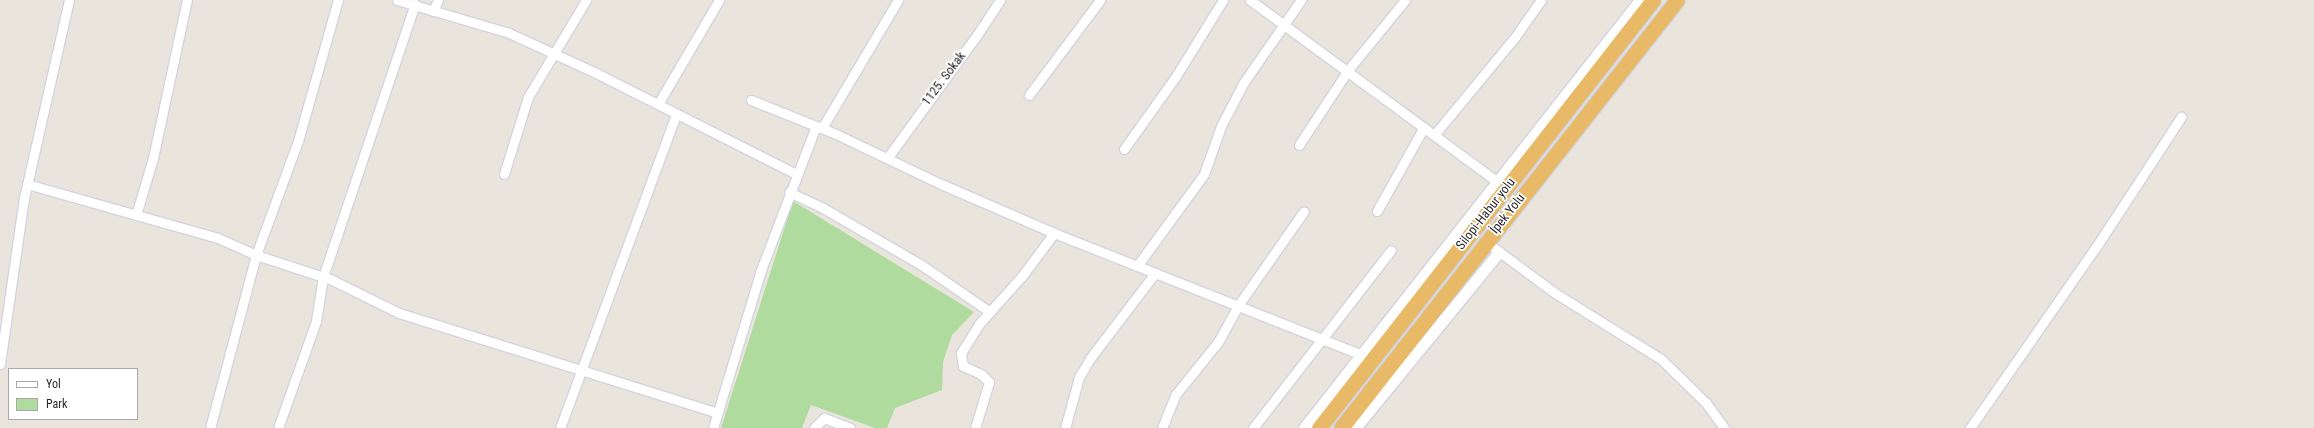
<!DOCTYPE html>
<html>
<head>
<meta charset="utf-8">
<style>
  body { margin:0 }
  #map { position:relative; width:2314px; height:428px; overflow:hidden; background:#eae5dc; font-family:"Roboto Condensed",sans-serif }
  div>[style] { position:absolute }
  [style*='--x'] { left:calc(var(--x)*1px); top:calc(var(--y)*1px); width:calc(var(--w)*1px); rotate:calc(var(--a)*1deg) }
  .green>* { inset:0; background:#b0db9e }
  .roads { filter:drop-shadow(1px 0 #d2d4e1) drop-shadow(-1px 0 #d2d4e1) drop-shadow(0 1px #d2d4e1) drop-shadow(0 -1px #d2d4e1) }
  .minor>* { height:9px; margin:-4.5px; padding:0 4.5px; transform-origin:4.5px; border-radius:4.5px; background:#fff }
  .tertiary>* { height:11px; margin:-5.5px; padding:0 5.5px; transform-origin:5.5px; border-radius:5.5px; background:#fff }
  .trunk>* { height:15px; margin:-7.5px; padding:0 7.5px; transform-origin:7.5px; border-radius:7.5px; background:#e8b966 }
  span { translate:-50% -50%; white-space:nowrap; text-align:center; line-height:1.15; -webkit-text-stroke:3.5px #fff; paint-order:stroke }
  .street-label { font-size:13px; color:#292929 }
  .legend { position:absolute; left:8px; top:368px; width:130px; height:52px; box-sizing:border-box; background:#fff; border:1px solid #a9a9a9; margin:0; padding:5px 7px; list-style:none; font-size:12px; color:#292929 }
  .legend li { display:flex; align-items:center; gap:8px; height:20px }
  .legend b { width:20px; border:1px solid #a9a9a9 }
</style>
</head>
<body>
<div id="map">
  <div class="green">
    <i style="clip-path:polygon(793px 201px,974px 312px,952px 335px,943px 362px,942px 390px,895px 408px,887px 428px,875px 428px,811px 405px,802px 428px,721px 428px)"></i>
  </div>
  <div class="roads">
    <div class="minor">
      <i style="--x:397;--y:0;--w:117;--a:16.4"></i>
      <i style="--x:509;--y:33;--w:98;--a:24.7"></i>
      <i style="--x:598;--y:74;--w:222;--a:26.8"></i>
      <i style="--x:1250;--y:0;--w:308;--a:36.3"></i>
      <i style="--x:433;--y:11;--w:12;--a:-66"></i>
      <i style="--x:1029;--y:95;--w:119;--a:-53.2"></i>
      <i style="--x:751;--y:100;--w:92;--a:21.8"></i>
      <i style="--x:836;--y:134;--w:116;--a:25.5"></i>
      <i style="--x:941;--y:184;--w:123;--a:23.4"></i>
      <i style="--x:1054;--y:233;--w:331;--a:21.6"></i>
      <i style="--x:658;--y:104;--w:121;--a:-59.6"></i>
      <i style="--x:822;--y:128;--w:149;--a:-59.3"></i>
      <i style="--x:1434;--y:135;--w:127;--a:-50.4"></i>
      <i style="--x:1515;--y:37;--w:45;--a:-54.9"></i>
      <i style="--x:1299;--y:145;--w:90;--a:-56.8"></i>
      <i style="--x:1348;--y:70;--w:90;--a:-50.8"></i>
      <i style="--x:1124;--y:149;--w:90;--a:-54.5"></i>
      <i style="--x:1176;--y:76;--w:89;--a:-58.3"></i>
      <i style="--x:888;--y:157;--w:151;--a:-53.9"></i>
      <i style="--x:977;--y:35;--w:42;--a:-56.7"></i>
      <i style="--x:504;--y:174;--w:81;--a:-72.7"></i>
      <i style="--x:528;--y:97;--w:113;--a:-59.1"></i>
      <i style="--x:27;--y:184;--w:198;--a:15.8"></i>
      <i style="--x:218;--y:238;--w:42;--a:24.1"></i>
      <i style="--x:256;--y:255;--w:78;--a:18"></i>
      <i style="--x:330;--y:279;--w:77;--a:26.2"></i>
      <i style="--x:399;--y:313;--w:334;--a:17.4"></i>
      <i style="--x:789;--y:192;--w:38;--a:25"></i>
      <i style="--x:823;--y:208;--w:116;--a:30.1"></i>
      <i style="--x:923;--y:266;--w:81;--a:34.5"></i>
      <i style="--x:1377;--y:211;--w:96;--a:-60.8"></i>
      <i style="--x:136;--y:215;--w:59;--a:-73.4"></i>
      <i style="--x:153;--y:158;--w:162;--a:-77.9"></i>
      <i style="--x:1486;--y:242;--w:86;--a:36.5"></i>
      <i style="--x:1555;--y:293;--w:125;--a:31.9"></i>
      <i style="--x:1661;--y:359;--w:63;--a:44.4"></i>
      <i style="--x:1706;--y:403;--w:31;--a:54"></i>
      <i style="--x:1137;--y:266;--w:114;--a:-53.9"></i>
      <i style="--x:1204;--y:174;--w:51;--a:-70.5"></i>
      <i style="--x:1221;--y:126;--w:50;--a:-62.4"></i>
      <i style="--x:1244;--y:82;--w:100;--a:-55.2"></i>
      <i style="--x:0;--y:364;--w:168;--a:-81.8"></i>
      <i style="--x:24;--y:198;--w:203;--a:-77.2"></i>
      <i style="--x:210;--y:428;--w:179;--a:-75.1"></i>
      <i style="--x:256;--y:255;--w:121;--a:-69.8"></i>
      <i style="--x:298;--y:141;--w:147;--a:-74.2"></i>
      <i style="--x:278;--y:428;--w:114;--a:-70.4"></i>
      <i style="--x:316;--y:321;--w:45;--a:-81"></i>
      <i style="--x:323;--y:277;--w:288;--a:-71.4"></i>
      <i style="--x:560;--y:428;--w:335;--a:-69.7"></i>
      <i style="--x:713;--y:428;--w:165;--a:-73.1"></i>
      <i style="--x:761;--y:270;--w:154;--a:-69.1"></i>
      <i style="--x:814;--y:428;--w:14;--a:-45"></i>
      <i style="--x:824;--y:418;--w:28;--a:21"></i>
      <i style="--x:975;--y:428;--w:48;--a:-73.1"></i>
      <i style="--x:989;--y:382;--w:11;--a:-135"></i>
      <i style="--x:981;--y:374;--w:20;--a:-156"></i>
      <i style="--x:963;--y:366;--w:13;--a:-99"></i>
      <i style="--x:961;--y:353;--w:34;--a:-58"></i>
      <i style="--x:979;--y:324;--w:64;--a:-48.1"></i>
      <i style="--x:1022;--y:276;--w:54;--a:-53.3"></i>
      <i style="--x:1065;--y:428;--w:53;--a:-74.6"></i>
      <i style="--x:1079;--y:377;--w:23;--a:-59"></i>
      <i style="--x:1091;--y:357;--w:106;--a:-52.7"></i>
      <i style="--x:1162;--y:428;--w:37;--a:-68"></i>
      <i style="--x:1176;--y:394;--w:67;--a:-51.1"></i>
      <i style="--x:1218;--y:342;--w:43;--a:-61.1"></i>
      <i style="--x:1239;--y:304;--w:113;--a:-55"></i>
      <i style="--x:1253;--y:428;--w:225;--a:-52.2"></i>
      <i style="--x:1970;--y:428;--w:224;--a:-55.2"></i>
      <i style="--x:2098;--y:244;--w:152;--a:-56.8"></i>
    </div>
    <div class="tertiary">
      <i style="--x:1304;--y:428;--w:544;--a:-51.87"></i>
      <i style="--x:1355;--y:428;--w:227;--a:-50.7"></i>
    </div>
    <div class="trunk">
      <i style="--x:1319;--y:428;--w:543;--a:-52.03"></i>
      <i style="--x:1341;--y:428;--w:544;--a:-51.87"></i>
    </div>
  </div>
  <div class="street-label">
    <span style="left:944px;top:79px;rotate:-53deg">1125. Sokak</span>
    <span style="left:1486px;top:214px;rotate:-52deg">Silopi-Habur yolu</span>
    <span style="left:1508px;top:214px;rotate:-52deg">İpek Yolu</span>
  </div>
  <ul class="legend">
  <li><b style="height:5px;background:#fff"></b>Yol</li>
  <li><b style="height:11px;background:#b0db9e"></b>Park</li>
  </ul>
</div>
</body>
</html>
